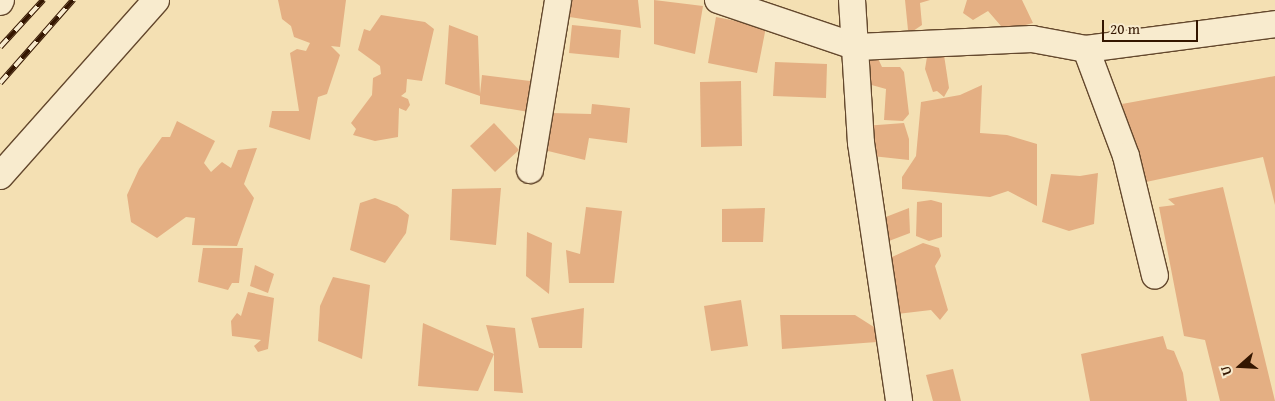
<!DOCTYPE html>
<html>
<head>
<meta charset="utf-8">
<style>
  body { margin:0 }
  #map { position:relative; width:1275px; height:401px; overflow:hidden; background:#f4e0b3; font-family:"Gentium Book Plus",serif }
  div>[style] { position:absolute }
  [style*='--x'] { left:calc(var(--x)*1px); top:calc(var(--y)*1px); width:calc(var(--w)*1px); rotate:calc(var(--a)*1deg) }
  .building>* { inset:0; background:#e4af83 }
  .roads { filter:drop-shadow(1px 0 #64482d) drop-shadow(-1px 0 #64482d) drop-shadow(0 1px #64482d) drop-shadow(0 -1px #64482d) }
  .street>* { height:26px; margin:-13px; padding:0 13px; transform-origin:13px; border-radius:13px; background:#f8ebce }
  .rail>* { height:5.5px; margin-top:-2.75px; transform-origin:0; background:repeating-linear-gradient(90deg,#f8ebce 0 11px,#341600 0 22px); box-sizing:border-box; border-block:1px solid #341600 }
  span { translate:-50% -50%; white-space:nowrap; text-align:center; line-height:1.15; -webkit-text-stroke:4px #f8ebce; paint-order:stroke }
  .north { position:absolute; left:1215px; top:341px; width:50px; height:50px; -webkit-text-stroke:4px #f8ebce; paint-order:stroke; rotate:251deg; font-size:14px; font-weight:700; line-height:20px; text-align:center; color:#341600 }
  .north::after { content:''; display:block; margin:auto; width:18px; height:22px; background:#341600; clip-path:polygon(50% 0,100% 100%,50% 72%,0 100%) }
  .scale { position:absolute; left:1102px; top:20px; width:96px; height:22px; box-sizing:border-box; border:2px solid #341600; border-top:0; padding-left:6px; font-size:15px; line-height:18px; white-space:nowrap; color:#341600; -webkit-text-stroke:4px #f8ebce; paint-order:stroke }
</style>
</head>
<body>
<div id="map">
  <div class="building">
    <i style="clip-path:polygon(278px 0,346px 0,340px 47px,331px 46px,340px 55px,327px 94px,318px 97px,310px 140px,269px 127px,272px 111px,299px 111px,290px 53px,297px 49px,306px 51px,310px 43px,294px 37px,291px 26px,282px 19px)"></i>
    <i style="clip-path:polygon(570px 0,638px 0,641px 28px,563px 16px)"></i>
    <i style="clip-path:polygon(654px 0,703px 6px,695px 54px,654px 44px)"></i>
    <i style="clip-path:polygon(905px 0,930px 0,920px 3px,922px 25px,913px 31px,908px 30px)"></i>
    <i style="clip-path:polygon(967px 0,1022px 0,1033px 23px,1010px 29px,1001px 26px,988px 11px,973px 20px,963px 13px)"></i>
    <i style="clip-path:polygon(381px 15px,425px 22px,434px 29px,422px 81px,407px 79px,406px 92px,401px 96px,408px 99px,410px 105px,406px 111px,399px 108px,398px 137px,375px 141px,353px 135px,356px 129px,351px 123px,372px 95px,373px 78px,381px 74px,380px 66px,358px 50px,364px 29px,370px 31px)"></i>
    <i style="clip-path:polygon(716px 17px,766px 27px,757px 73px,708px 63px)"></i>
    <i style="clip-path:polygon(449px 25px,478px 36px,480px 94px,482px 75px,538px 82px,535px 113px,480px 104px,480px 96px,445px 84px)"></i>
    <i style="clip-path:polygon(572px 25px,621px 30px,619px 58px,569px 53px)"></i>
    <i style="clip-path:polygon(874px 50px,882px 67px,900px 67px,904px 72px,909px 114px,903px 121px,884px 120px,886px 89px,868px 84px,868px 57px)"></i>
    <i style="clip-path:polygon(944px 55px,949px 88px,944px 97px,937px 91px,933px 92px,925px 69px,927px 57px)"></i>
    <i style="clip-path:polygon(775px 62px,827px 64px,826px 98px,773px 96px)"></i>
    <i style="clip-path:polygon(1275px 76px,1275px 205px,1263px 157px,1146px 182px,1122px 104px)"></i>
    <i style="clip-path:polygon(741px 81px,742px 146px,701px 147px,700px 82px)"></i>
    <i style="clip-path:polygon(982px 85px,980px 133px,1007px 135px,1037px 144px,1037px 206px,1008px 191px,990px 197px,902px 189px,902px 177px,916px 156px,921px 102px,960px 95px)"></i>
    <i style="clip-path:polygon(592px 104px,630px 108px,627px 143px,589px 138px,585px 160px,548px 151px,551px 113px,591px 114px)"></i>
    <i style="clip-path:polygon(177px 121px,215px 141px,204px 163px,211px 172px,222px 162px,231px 168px,238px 150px,257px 148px,244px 184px,254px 198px,237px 246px,192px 245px,195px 218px,186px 217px,157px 238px,131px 222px,127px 195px,139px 169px,162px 137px,170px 137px)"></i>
    <i style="clip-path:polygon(494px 123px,519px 150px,495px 172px,470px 146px)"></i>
    <i style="clip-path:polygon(904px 123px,909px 139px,909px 160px,872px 156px,864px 126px)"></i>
    <i style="clip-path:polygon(1098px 173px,1094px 224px,1069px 231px,1042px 222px,1051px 174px,1080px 176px)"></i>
    <i style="clip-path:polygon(1223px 187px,1275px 401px,1220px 401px,1205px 340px,1184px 336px,1159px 207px,1175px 205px,1168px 199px)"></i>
    <i style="clip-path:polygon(501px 188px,496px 245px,450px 240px,452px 189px)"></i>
    <i style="clip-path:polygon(375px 198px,397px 206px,409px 215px,406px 233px,385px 263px,350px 250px,360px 203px)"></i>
    <i style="clip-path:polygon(931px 200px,942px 203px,942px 237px,929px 241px,916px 236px,917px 202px)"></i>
    <i style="clip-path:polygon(586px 207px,622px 211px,614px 283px,569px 283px,566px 250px,580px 254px)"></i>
    <i style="clip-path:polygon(765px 208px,763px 242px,722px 242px,722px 209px)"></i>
    <i style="clip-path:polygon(909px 208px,910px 233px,881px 244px,878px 220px)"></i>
    <i style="clip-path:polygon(527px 232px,552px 243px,549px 294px,526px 276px)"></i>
    <i style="clip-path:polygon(923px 243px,939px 248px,941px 256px,935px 266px,948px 310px,940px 320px,931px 310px,897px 314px,883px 261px)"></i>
    <i style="clip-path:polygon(203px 248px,243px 248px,239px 283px,232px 283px,228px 290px,198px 282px)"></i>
    <i style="clip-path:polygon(255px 265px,274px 274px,268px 293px,250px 286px)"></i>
    <i style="clip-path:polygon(333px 277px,370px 285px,362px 359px,318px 341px,320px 306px)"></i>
    <i style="clip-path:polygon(248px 292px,274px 298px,268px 349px,258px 352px,254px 346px,261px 340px,232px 336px,231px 321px,237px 313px,241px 316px)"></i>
    <i style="clip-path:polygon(741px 300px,748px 346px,711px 351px,704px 306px)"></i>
    <i style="clip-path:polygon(584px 308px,582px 348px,539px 348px,531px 318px)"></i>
    <i style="clip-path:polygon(780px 315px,855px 315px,877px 329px,877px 342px,782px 349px)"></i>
    <i style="clip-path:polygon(423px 323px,494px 354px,478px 391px,418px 386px)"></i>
    <i style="clip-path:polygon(486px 325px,515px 328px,523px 393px,494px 391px,494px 354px)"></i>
    <i style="clip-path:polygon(1163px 336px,1167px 349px,1174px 351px,1183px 373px,1187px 401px,1090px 401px,1081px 354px)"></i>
    <i style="clip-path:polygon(953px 369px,961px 401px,933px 401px,926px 375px)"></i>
  </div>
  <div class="roads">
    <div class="street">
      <i style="--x:718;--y:0;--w:147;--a:18.7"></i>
      <i style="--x:857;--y:47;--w:175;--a:-2.6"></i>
      <i style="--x:1032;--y:39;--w:55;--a:10.5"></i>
      <i style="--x:1086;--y:49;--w:191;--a:-7.5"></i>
      <i style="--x:852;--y:0;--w:143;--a:86.4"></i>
      <i style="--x:861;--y:143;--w:261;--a:81.6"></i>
      <i style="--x:0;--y:2;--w:2;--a:-63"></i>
      <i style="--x:1086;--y:49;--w:114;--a:69.5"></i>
      <i style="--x:1126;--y:156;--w:123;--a:76.4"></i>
      <i style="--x:530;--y:170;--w:172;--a:-80.6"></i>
      <i style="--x:0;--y:176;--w:235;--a:-48.4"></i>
    </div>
  </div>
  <div class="rail">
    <i style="--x:0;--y:47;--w:64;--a:-47.5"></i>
    <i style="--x:0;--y:83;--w:111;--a:-48.7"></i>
  </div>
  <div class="north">U</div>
  <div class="scale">20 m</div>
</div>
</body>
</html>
